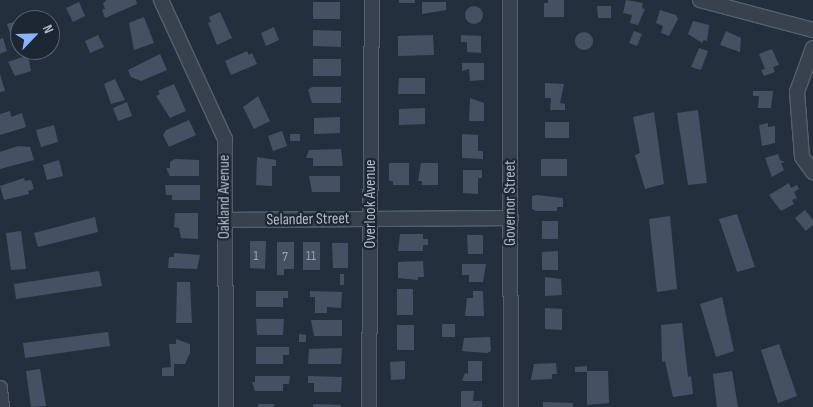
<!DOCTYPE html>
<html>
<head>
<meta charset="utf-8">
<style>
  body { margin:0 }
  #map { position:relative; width:813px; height:407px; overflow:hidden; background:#242f3e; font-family:"Sofia Sans Condensed",sans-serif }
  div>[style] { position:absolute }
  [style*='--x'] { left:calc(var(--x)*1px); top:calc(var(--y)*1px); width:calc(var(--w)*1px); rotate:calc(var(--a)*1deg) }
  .building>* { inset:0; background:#455162 }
  .round { border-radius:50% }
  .roads { filter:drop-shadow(1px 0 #565f6c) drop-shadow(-1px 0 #565f6c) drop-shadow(0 1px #565f6c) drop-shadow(0 -1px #565f6c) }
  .minor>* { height:14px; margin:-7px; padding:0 7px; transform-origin:7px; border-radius:7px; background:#38414e }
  span { translate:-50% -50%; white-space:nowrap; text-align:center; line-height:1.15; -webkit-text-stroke:4.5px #1d2633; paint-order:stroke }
  .number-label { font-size:14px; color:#98a1af }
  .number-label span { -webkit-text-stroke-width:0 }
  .street-label { font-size:16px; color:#b4bcc9 }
  .north { position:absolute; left:10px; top:10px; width:50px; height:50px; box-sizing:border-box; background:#1d2633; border:1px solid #59626f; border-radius:50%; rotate:66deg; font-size:14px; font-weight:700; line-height:20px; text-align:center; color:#b4bcc9 }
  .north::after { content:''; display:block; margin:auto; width:18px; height:22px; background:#8ab4f8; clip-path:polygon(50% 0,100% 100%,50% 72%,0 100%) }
</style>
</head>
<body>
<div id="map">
  <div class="building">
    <i style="clip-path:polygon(106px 0,136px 0,137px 4px,105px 18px,102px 10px,105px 9px,103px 4px)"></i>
    <i style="clip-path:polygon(399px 0,415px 0,415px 3px,399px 3px)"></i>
    <i style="clip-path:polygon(548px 0,564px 0,564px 17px,544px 17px,544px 3px,548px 3px)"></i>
    <i style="clip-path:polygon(626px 0,643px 3px,642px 8px,645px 9px,638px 25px,630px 23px,632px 15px,623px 13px)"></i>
    <i style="clip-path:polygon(79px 2px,85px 16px,73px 22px,66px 8px)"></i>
    <i style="clip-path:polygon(313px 2px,340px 2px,340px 19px,313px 19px)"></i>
    <i style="clip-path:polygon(422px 2px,446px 2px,446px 10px,422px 14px)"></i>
    <i style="clip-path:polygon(597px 6px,611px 6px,611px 18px,598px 18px)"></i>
    <i class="round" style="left:465px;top:6px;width:18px;height:18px"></i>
    <i style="clip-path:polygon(660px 10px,676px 15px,678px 19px,669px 36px,661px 33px,663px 26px,656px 23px)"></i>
    <i style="clip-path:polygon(220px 12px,232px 38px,217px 45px,208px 23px,211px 22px,209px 17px)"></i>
    <i style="clip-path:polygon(144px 17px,154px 43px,134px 50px,129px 23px)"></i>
    <i style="clip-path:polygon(20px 20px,20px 37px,12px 39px,7px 24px)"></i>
    <i style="clip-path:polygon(693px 21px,709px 25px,707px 41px,704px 40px,702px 43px,688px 34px)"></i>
    <i style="clip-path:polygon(274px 27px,279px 40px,266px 46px,261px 33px)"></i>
    <i style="clip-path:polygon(313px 30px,341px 31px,341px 47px,313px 46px)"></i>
    <i style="clip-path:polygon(634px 31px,642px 34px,637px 46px,629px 43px)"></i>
    <i style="clip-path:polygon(726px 31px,741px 38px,740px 52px,720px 45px)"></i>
    <i class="round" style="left:575px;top:32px;width:18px;height:18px"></i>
    <i style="clip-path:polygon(98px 35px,104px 47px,90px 53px,85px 41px)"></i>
    <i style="clip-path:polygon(433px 35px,434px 55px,398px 56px,398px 36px)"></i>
    <i style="clip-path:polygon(461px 35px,481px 36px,481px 53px,467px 52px,467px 42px,461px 42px)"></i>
    <i style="clip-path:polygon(3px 38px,7px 51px,0 54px,0 39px)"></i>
    <i style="clip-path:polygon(699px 48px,708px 51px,701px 70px,691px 67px)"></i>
    <i style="clip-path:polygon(772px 49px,779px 65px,773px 67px,775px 72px,764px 76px,761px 70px,765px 69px,759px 54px)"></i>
    <i style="clip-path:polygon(247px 51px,249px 55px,252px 53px,257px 64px,231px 75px,225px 61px)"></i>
    <i style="clip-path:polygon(160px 54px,167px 70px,141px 81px,131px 77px,128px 70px)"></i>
    <i style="clip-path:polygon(28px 55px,31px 71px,15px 76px,8px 62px)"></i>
    <i style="clip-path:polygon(313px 59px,341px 59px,341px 76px,313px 76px)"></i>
    <i style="clip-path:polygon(462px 63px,484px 63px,484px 80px,470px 81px,469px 69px,462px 71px)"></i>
    <i style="clip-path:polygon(0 74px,5px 91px,0 92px)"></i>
    <i style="clip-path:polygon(399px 78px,425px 78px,425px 94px,398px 94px)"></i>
    <i style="clip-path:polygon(115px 79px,125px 100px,111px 104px,104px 84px)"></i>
    <i style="clip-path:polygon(545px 83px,564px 84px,560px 103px,565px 104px,565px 110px,550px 110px,551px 98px,545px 98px)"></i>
    <i style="clip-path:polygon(174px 84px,186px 111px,170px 118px,156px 96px,160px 94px,158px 91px)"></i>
    <i style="clip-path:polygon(312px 87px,341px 87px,341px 103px,312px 103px,308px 90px)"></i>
    <i style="clip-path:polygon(753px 91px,773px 91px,771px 108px,758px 108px,759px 96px,753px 96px)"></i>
    <i style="clip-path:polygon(258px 96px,270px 121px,254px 129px,243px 107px)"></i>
    <i style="clip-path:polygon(470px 98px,484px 103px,484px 121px,469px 121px)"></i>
    <i style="clip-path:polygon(127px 102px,132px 116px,118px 121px,113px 108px)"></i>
    <i style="clip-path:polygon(425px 108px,425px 124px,399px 125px,399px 109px)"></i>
    <i style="clip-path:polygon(698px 110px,707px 183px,688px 185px,677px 113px)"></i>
    <i style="clip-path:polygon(10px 111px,11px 117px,22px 113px,26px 127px,0 135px,0 114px)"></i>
    <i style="clip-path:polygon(654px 112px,664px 184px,645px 189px,635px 155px,640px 153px,633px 117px)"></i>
    <i style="clip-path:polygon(340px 117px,340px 133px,314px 134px,314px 118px)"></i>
    <i style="clip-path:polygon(189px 120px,196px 135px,169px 147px,163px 135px,166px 130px)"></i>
    <i style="clip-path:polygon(545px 122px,569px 122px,569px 138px,545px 138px)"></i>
    <i style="clip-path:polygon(768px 123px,768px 127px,775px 126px,775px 143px,762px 146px,759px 125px)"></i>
    <i style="clip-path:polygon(54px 125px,58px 142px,41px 147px,36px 130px)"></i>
    <i style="clip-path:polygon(282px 131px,287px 146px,273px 151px,268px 136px)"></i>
    <i style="clip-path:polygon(290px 134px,300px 134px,300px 141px,290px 141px)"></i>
    <i style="clip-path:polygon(462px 134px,478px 135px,478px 151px,483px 151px,483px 159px,462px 158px)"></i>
    <i style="clip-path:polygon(18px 146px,30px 147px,34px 160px,0 169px,0 152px)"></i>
    <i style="clip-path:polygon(341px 149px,343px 166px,313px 166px,313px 158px,306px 158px,309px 150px)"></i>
    <i style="clip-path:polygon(778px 154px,780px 160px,785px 162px,781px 163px,784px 170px,772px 177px,765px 158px)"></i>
    <i style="clip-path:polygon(257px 157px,276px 160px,276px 166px,272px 166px,272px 186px,256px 185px)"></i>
    <i style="clip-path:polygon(175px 159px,199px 160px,199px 176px,170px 176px,166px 168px,170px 168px,170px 162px)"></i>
    <i style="clip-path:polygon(541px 159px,567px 159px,567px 176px,541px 176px)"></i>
    <i style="clip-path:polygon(59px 160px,63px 176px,47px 180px,43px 165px)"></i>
    <i style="clip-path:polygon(389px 163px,409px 163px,409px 185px,393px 185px,393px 181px,389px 181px)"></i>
    <i style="clip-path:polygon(421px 163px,438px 163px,438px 185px,422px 185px,422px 181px,418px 181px)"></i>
    <i style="clip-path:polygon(463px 170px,482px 170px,482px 178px,478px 178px,478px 194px,463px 193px)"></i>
    <i style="clip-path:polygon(309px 176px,340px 176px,340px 192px,312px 192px)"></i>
    <i style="clip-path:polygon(24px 178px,25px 181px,31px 180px,34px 189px,28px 191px,29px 194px,4px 200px,0 186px)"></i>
    <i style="clip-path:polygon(789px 183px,791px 188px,797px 185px,799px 189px,794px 192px,797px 198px,792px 200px,794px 204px,781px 211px,769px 195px)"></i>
    <i style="clip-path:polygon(165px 185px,200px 185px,200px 200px,172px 200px,172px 195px,166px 195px)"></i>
    <i style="clip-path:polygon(537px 195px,563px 198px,563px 207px,557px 207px,557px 211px,536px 211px,532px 209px,532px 196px)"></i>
    <i style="clip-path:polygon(805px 210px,813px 220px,813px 225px,806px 231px,795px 218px)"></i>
    <i style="clip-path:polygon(175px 213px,198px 213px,198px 239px,181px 238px,179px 228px,174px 227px)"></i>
    <i style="clip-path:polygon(737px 214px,755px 267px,737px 272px,719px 219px)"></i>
    <i style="clip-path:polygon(670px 216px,677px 289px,657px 292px,649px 219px)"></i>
    <i style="clip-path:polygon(95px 217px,98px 232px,38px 247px,34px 233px)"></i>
    <i style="clip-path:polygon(542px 221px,558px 221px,558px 239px,542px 239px)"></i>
    <i style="clip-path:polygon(21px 231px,26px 269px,11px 270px,6px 233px)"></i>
    <i style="clip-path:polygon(400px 234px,423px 234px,423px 239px,428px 239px,428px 245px,423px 245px,423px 251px,398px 251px)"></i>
    <i style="clip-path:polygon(467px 235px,483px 235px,483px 254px,468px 254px)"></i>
    <i style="clip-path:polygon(250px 241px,266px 241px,265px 269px,250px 268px)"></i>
    <i style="clip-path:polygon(277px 242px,294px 242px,294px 269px,284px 269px,284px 275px,277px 275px)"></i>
    <i style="clip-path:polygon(303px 242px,320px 242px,320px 270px,303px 270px)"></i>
    <i style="clip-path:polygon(332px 243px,348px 243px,348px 268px,333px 268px)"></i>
    <i style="clip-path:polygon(558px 251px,558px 270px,542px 270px,542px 252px)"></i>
    <i style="clip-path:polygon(174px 253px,200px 255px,197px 269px,168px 268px,169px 257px,174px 257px)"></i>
    <i style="clip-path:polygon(423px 261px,424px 277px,418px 277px,418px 280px,398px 278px,398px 262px)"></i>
    <i style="clip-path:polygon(462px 264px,486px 264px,483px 282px,469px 282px,469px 275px,462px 275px)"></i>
    <i style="clip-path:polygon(99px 271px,102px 286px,16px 299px,14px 284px)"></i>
    <i style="clip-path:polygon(340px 274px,344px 274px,344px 285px,340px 285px)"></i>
    <i style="clip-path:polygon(545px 277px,561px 279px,562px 295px,545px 296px)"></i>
    <i style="clip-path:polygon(177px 282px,190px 282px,192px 323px,176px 323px)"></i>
    <i style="clip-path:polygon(397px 289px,413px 289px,413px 315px,397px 315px)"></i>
    <i style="clip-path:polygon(256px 291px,288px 291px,288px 298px,283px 298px,283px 307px,256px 307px)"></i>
    <i style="clip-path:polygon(310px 291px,342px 292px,341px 308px,327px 307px,327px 313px,315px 313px,315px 297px,310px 297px)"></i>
    <i style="clip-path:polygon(473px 291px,483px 291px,484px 316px,465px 316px,467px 298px,473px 298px)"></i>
    <i style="clip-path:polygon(722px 297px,734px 351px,716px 357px,700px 304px)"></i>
    <i style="clip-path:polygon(545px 308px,562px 309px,562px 330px,545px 329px)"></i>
    <i style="clip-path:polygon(256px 319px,284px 319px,283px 335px,257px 335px)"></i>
    <i style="clip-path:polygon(311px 320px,342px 320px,342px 336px,314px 336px)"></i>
    <i style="clip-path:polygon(682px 323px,688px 377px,691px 376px,693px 394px,673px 397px,665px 361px,662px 362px,661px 325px)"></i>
    <i style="clip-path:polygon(442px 324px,455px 324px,455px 337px,442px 337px)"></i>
    <i style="clip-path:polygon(397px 325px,414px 325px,414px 350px,397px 350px)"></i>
    <i style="clip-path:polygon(108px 332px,110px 346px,25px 358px,23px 343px)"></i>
    <i style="clip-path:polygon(299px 334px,306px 335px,306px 342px,299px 342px)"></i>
    <i style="clip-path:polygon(490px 337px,491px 351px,487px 353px,462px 351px,464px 338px)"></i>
    <i style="clip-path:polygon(176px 339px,190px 344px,190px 353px,185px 364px,174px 364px,174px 376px,162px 376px,162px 368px,171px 367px,169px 344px,176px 344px)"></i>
    <i style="clip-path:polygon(779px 344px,797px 396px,778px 403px,761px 350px)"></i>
    <i style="clip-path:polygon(256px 347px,289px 347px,289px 355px,283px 355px,283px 364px,256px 364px)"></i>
    <i style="clip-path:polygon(342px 348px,341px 364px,308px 364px,309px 349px)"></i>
    <i style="clip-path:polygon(405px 361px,405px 379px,391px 380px,390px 362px)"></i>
    <i style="clip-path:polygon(468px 361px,482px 361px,482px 381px,462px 381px,465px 373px,468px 374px)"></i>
    <i style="clip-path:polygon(556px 363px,557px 374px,552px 374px,552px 379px,531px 380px,534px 364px)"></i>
    <i style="clip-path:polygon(587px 366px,587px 372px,575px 372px,575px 367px)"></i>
    <i style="clip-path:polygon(40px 369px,46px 406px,31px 407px,26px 371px)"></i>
    <i style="clip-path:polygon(587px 371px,608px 371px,609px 403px,587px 405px)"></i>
    <i style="clip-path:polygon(732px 371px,738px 407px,717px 407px,713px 374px)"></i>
    <i style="clip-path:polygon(255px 376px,290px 376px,289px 384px,283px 384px,283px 391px,255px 391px,252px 382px,255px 382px)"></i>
    <i style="clip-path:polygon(308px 376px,342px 377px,341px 392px,314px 392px,314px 383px,308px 383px)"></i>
    <i style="clip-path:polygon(461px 391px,474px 391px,473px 401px,482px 401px,482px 407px,461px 407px)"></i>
    <i style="clip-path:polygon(543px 402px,573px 403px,573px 407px,543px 407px)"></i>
    <i style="clip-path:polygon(258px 404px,274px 404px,274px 407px,258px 407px)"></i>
    <i style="clip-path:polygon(313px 404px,341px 405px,341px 407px,313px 407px)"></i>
  </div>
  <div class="roads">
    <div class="minor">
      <i style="--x:161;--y:0;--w:153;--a:65.3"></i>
      <i style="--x:225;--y:139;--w:268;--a:89.8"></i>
      <i style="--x:510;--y:0;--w:407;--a:89.9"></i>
      <i style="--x:700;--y:0;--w:117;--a:14.9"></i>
      <i style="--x:813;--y:48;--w:47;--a:110"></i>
      <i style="--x:797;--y:92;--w:65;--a:85.6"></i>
      <i style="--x:802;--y:157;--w:19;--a:54"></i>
      <i style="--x:225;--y:220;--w:286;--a:-0.4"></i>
      <i style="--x:0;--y:388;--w:19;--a:84"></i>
      <i style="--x:369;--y:407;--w:407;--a:-89.6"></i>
    </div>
  </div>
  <div class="number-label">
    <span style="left:256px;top:256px">1</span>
    <span style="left:311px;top:256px">11</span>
    <span style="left:285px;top:257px">7</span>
  </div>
  <div class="street-label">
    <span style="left:225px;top:197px;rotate:-90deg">Oakland Avenue</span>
    <span style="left:511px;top:203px;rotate:-90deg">Governor Street</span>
    <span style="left:371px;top:204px;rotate:-90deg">Overlook Avenue</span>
    <span style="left:308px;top:220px;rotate:-1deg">Selander Street</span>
  </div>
  <div class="north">N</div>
</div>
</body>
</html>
